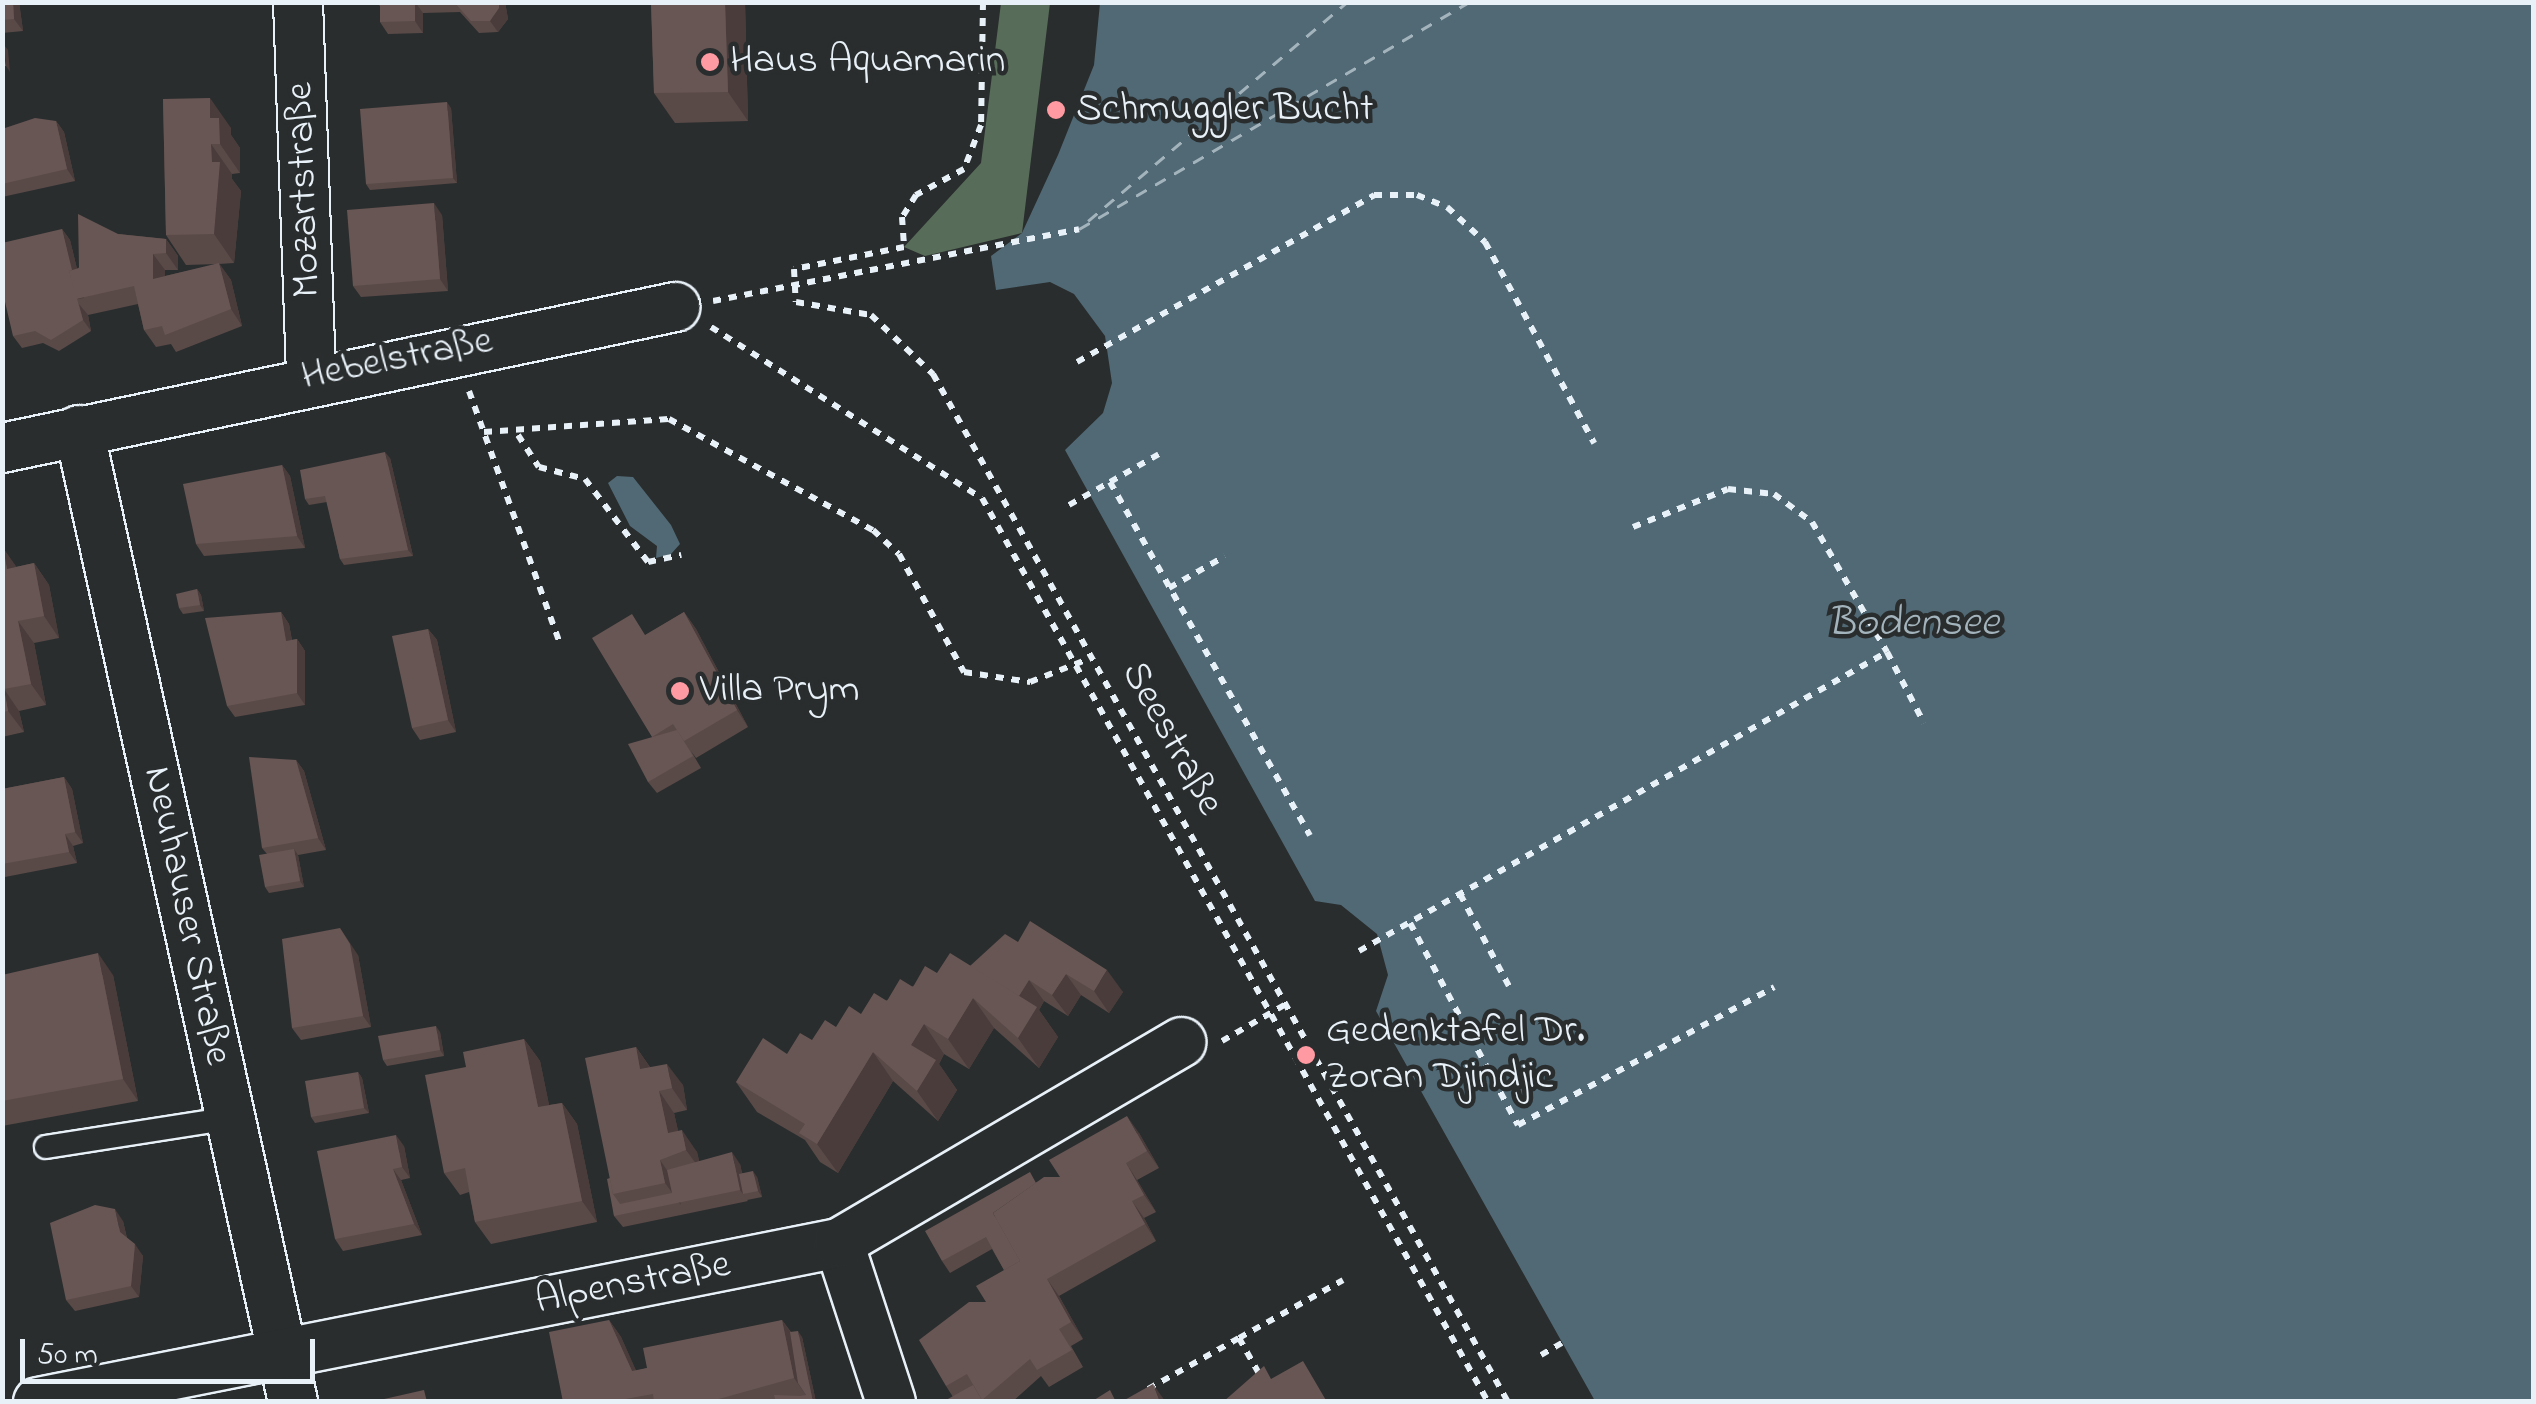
<!DOCTYPE html>
<html>
<head>
<meta charset="utf-8">
<style>
  body { margin:0 }
  #map { position:relative; width:2536px; height:1404px; overflow:hidden; background:#2a2d2e; font-family:"Indie Flower",sans-serif }
  div>[style] { position:absolute }
  [style*='--x'] { left:calc(var(--x)*1px); top:calc(var(--y)*1px); width:calc(var(--w)*1px); rotate:calc(var(--a)*1deg) }
  .green>* { inset:0; background:#586d59 }
  .water>* { inset:0; background:#506975 }
  .ferry>* { height:2.5px; margin-top:-1.25px; transform-origin:0; background:repeating-linear-gradient(90deg,#a4b4bd 0 12px,transparent 0 22px) }
  .path>* { height:6px; margin-top:-3px; transform-origin:0; background:repeating-linear-gradient(90deg,#e8f1f8 0 8px,transparent 0 16px) }
  .roads { filter:drop-shadow(2px 0 #e8f1f8) drop-shadow(-2px 0 #e8f1f8) drop-shadow(0 2px #e8f1f8) drop-shadow(0 -2px #e8f1f8) }
  .lane>* { height:22px; margin:-11px; padding:0 11px; transform-origin:11px; border-radius:11px; background:#2a2d2e }
  .street>* { height:48px; margin:-24px; padding:0 24px; transform-origin:24px; border-radius:24px; background:#2a2d2e }
  .wall>* { inset:0; background:#594a48 }
  .shaded-wall>* { inset:0; background:#493c3b }
  .building>* { inset:0; background:#685654 }
  .dots>* { width:28px; height:28px; translate:-50% -50%; box-sizing:border-box; border:5px solid #2a2d2e; border-radius:50% }
  span { translate:-50% -50%; white-space:nowrap; text-align:center; line-height:1.15; -webkit-text-stroke:9px #2a2d2e; paint-order:stroke }
  .poi-label { font-size:40px; color:#e8f1f8 }
  .left { translate:0 -50%; text-align:left }
  .street-label { font-size:40px; color:#e8f1f8 }
  .water-label { font-size:42px; color:#a4b4bd; font-style:italic }
  .frame { position:absolute; inset:0; border:5px solid #e8f1f8; pointer-events:none }
  .scale { position:absolute; left:20px; top:1339px; width:295px; height:45px; box-sizing:border-box; border:5px solid #e8f1f8; border-top:0; padding-left:12px; font-size:30px; line-height:35px; white-space:nowrap; color:#e8f1f8; -webkit-text-stroke:8px #2a2d2e; paint-order:stroke }
</style>
</head>
<body>
<div id="map">
  <div class="green">
    <i style="clip-path:polygon(1001px 3px,1050px 3px,1022px 233px,925px 256px,904px 247px,981px 163px)"></i>
  </div>
  <div class="water">
    <i style="clip-path:polygon(1100px 3px,2533px 3px,2533px 1401px,1595px 1401px,1376px 1011px,1388px 975px,1377px 934px,1341px 905px,1315px 901px,1065px 450px,1103px 413px,1112px 383px,1105px 336px,1074px 294px,1050px 282px,996px 290px,991px 256px,1022px 233px,1058px 155px,1094px 65px)"></i>
    <i style="clip-path:polygon(617px 476px,633px 477px,671px 525px,680px 544px,671px 554px,656px 558px,657px 546px,630px 526px,608px 483px)"></i>
  </div>
  <div class="ferry">
    <i style="--x:1088;--y:221;--w:339;--a:-40.2"></i>
    <i style="--x:1079;--y:229;--w:451;--a:-30.2"></i>
  </div>
  <div class="path">
    <i style="--x:983;--y:2;--w:123;--a:90.9"></i>
    <i style="--x:981;--y:125;--w:47;--a:111.1"></i>
    <i style="--x:964;--y:169;--w:55;--a:151.6"></i>
    <i style="--x:916;--y:195;--w:26;--a:122"></i>
    <i style="--x:902;--y:217;--w:30;--a:86"></i>
    <i style="--x:904;--y:247;--w:112;--a:168.7"></i>
    <i style="--x:794;--y:269;--w:33;--a:87"></i>
    <i style="--x:796;--y:302;--w:76;--a:9.8"></i>
    <i style="--x:871;--y:315;--w:86;--a:43.6"></i>
    <i style="--x:933;--y:374;--w:1178;--a:60.78"></i>
    <i style="--x:713;--y:301;--w:373;--a:-11.1"></i>
    <i style="--x:711;--y:327;--w:320;--a:32.3"></i>
    <i style="--x:982;--y:498;--w:1036;--a:60.76"></i>
    <i style="--x:1077;--y:362;--w:341;--a:-29.3"></i>
    <i style="--x:1374;--y:195;--w:43;--a:0"></i>
    <i style="--x:1417;--y:195;--w:32;--a:22"></i>
    <i style="--x:1447;--y:207;--w:52;--a:42.6"></i>
    <i style="--x:1485;--y:242;--w:229;--a:61.5"></i>
    <i style="--x:469;--y:391;--w:269;--a:70.2"></i>
    <i style="--x:484;--y:432;--w:185;--a:-4"></i>
    <i style="--x:669;--y:419;--w:232;--a:28.6"></i>
    <i style="--x:873;--y:530;--w:35;--a:43"></i>
    <i style="--x:899;--y:554;--w:135;--a:61.2"></i>
    <i style="--x:964;--y:672;--w:67;--a:8.6"></i>
    <i style="--x:1030;--y:682;--w:66;--a:-21.5"></i>
    <i style="--x:518;--y:435;--w:38;--a:57"></i>
    <i style="--x:539;--y:467;--w:48;--a:14.6"></i>
    <i style="--x:585;--y:479;--w:104;--a:52.8"></i>
    <i style="--x:648;--y:562;--w:34;--a:-12"></i>
    <i style="--x:1110;--y:482;--w:56;--a:-29.7"></i>
    <i style="--x:1069;--y:505;--w:47;--a:-29.3"></i>
    <i style="--x:1110;--y:482;--w:406;--a:60.5"></i>
    <i style="--x:1633;--y:527;--w:102;--a:-21.8"></i>
    <i style="--x:1728;--y:489;--w:46;--a:6.2"></i>
    <i style="--x:1774;--y:494;--w:47;--a:36.4"></i>
    <i style="--x:1812;--y:522;--w:150;--a:60"></i>
    <i style="--x:1169;--y:588;--w:64;--a:-29.7"></i>
    <i style="--x:1460;--y:894;--w:104;--a:62"></i>
    <i style="--x:1410;--y:923;--w:229;--a:61.9"></i>
    <i style="--x:1518;--y:1125;--w:291;--a:-28.3"></i>
    <i style="--x:1359;--y:951;--w:607;--a:-29.52"></i>
    <i style="--x:1887;--y:652;--w:80;--a:62.5"></i>
    <i style="--x:1222;--y:1041;--w:74;--a:-30"></i>
    <i style="--x:1239;--y:1338;--w:119;--a:-29.1"></i>
    <i style="--x:1541;--y:1355;--w:24;--a:-30"></i>
    <i style="--x:1148;--y:1389;--w:104;--a:-29.3"></i>
    <i style="--x:1239;--y:1338;--w:45;--a:60.6"></i>
  </div>
  <div class="roads">
    <div class="lane">
      <i style="--x:46;--y:1147;--w:187;--a:-8.9"></i>
    </div>
    <div class="street">
      <i style="--x:298;--y:2;--w:375;--a:88"></i>
      <i style="--x:79;--y:430;--w:995;--a:77.58"></i>
      <i style="--x:2;--y:448;--w:688;--a:-11.83"></i>
      <i style="--x:839;--y:1243;--w:167;--a:71.9"></i>
      <i style="--x:38;--y:1402;--w:817;--a:-11.23"></i>
      <i style="--x:839;--y:1243;--w:397;--a:-30.4"></i>
    </div>
  </div>
  <div class="wall">
    <i style="clip-path:polygon(2px 2px,19px 2px,23px 31px,2px 33px)"></i>
    <i style="clip-path:polygon(376px 2px,505px 2px,508px 19px,498px 32px,479px 33px,460px 12px,423px 13px,423px 33px,388px 34px,380px 22px,380px 6px)"></i>
    <i style="clip-path:polygon(651px 2px,745px 2px,748px 121px,675px 123px,654px 93px)"></i>
    <i style="clip-path:polygon(163px 99px,231px 128px,231px 135px,240px 148px,240px 173px,232px 174px,232px 179px,241px 191px,234px 263px,219px 264px,231px 280px,242px 326px,176px 352px,171px 344px,156px 347px,144px 330px,138px 304px,88px 315px,91px 331px,59px 351px,43px 343px,22px 348px,13px 336px,62px 229px,70px 240px,77px 269px,118px 234px,166px 239px,178px 256px,178px 270px,165px 270px,165px 276px,218px 264px,186px 265px,166px 235px)"></i>
    <i style="clip-path:polygon(451px 108px,457px 183px,370px 190px,366px 184px)"></i>
    <i style="clip-path:polygon(56px 121px,64px 132px,75px 181px,2px 197px,2px 129px)"></i>
    <i style="clip-path:polygon(442px 215px,448px 291px,361px 297px,353px 286px)"></i>
    <i style="clip-path:polygon(390px 458px,413px 556px,344px 565px,340px 559px,327px 502px,309px 505px,305px 499px)"></i>
    <i style="clip-path:polygon(282px 465px,290px 476px,305px 548px,204px 556px,196px 544px)"></i>
    <i style="clip-path:polygon(3px 548px,16px 567px,34px 563px,49px 585px,59px 638px,34px 643px,46px 705px,19px 711px,24px 732px,2px 737px)"></i>
    <i style="clip-path:polygon(197px 589px,201px 595px,204px 611px,183px 614px,179px 608px)"></i>
    <i style="clip-path:polygon(281px 612px,289px 624px,292px 640px,297px 639px,305px 651px,305px 705px,235px 717px,227px 706px)"></i>
    <i style="clip-path:polygon(684px 612px,696px 629px,748px 727px,696px 758px,691px 751px,701px 768px,657px 793px,648px 782px,652px 737px,646px 635px)"></i>
    <i style="clip-path:polygon(428px 629px,437px 640px,456px 732px,420px 740px,412px 728px)"></i>
    <i style="clip-path:polygon(296px 760px,304px 771px,326px 850px,298px 855px,304px 887px,269px 893px,265px 887px,267px 854px,262px 848px)"></i>
    <i style="clip-path:polygon(64px 777px,72px 789px,83px 843px,73px 846px,77px 863px,5px 877px,2px 874px,2px 789px)"></i>
    <i style="clip-path:polygon(1018px 942px,1123px 992px,1109px 1013px,1081px 995px,1068px 1016px,1044px 1001px,1039px 1010px,1058px 1037px,1039px 1068px,994px 1028px,969px 1069px,944px 1054px,939px 1064px,957px 1090px,938px 1121px,893px 1081px,838px 1173px,820px 1162px,805px 1140px,757px 1112px,736px 1082px,937px 973px,970px 966px)"></i>
    <i style="clip-path:polygon(358px 955px,371px 1027px,301px 1040px,292px 1028px)"></i>
    <i style="clip-path:polygon(2px 975px,113px 975px,138px 1101px,2px 1126px)"></i>
    <i style="clip-path:polygon(440px 1032px,444px 1056px,387px 1066px,383px 1060px)"></i>
    <i style="clip-path:polygon(524px 1039px,540px 1061px,549px 1105px,562px 1103px,577px 1124px,597px 1222px,491px 1244px,475px 1222px,469px 1192px,460px 1195px,444px 1173px,466px 1067px)"></i>
    <i style="clip-path:polygon(636px 1047px,650px 1067px,683px 1085px,687px 1110px,674px 1113px,678px 1131px,697px 1152px,699px 1161px,740px 1164px,742px 1173px,757px 1177px,762px 1197px,747px 1200px,748px 1201px,623px 1227px,614px 1216px,610px 1178px)"></i>
    <i style="clip-path:polygon(358px 1072px,362px 1078px,369px 1113px,315px 1123px,311px 1117px)"></i>
    <i style="clip-path:polygon(1139px 1133px,1159px 1168px,1137px 1180px,1156px 1212px,1144px 1218px,1156px 1241px,1059px 1296px,1083px 1339px,1071px 1346px,1083px 1367px,1049px 1387px,1041px 1376px,1012px 1402px,947px 1402px,953px 1397px,946px 1386px,1004px 1270px,992px 1249px,950px 1273px,942px 1261px,1037px 1182px,1060px 1177px)"></i>
    <i style="clip-path:polygon(404px 1146px,410px 1178px,401px 1180px,422px 1235px,343px 1251px,335px 1239px)"></i>
    <i style="clip-path:polygon(123px 1221px,127px 1238px,143px 1256px,139px 1297px,75px 1311px,66px 1300px)"></i>
    <i style="clip-path:polygon(609px 1320px,621px 1337px,636px 1371px,647px 1368px,782px 1320px,791px 1332px,802px 1337px,816px 1402px,563px 1402px)"></i>
  </div>
  <div class="shaded-wall">
    <i style="clip-path:polygon(13px 2px,19px 2px,23px 31px,14px 19px)"></i>
    <i style="clip-path:polygon(415px 2px,423px 13px,423px 33px,415px 21px)"></i>
    <i style="clip-path:polygon(499px 2px,505px 2px,508px 19px,498px 32px,490px 21px)"></i>
    <i style="clip-path:polygon(725px 2px,745px 2px,748px 121px,728px 92px)"></i>
    <i style="clip-path:polygon(4px 45px,8px 50px,10px 72px,6px 66px)"></i>
    <i style="clip-path:polygon(210px 98px,231px 128px,231px 135px,240px 148px,240px 173px,220px 144px,210px 118px)"></i>
    <i style="clip-path:polygon(447px 102px,451px 108px,457px 183px,453px 178px)"></i>
    <i style="clip-path:polygon(56px 121px,64px 132px,75px 181px,67px 169px)"></i>
    <i style="clip-path:polygon(211px 144px,232px 174px,232px 179px,241px 191px,234px 263px,214px 234px)"></i>
    <i style="clip-path:polygon(434px 203px,442px 215px,448px 291px,440px 279px)"></i>
    <i style="clip-path:polygon(62px 229px,70px 240px,84px 298px,78px 299px)"></i>
    <i style="clip-path:polygon(166px 239px,178px 256px,178px 270px,166px 253px)"></i>
    <i style="clip-path:polygon(153px 254px,165px 270px,165px 296px,153px 279px)"></i>
    <i style="clip-path:polygon(219px 263px,231px 280px,242px 326px,231px 309px)"></i>
    <i style="clip-path:polygon(79px 304px,88px 315px,91px 331px,83px 320px)"></i>
    <i style="clip-path:polygon(385px 452px,390px 458px,413px 556px,408px 550px)"></i>
    <i style="clip-path:polygon(282px 465px,290px 476px,305px 548px,297px 536px)"></i>
    <i style="clip-path:polygon(3px 548px,18px 569px,7px 569px)"></i>
    <i style="clip-path:polygon(34px 563px,49px 585px,59px 638px,44px 616px)"></i>
    <i style="clip-path:polygon(197px 589px,201px 595px,204px 611px,200px 605px)"></i>
    <i style="clip-path:polygon(281px 612px,289px 624px,294px 653px,286px 641px)"></i>
    <i style="clip-path:polygon(684px 612px,696px 629px,748px 727px,737px 710px)"></i>
    <i style="clip-path:polygon(18px 621px,34px 643px,46px 705px,31px 684px)"></i>
    <i style="clip-path:polygon(428px 629px,437px 640px,456px 732px,448px 720px)"></i>
    <i style="clip-path:polygon(297px 639px,305px 651px,305px 705px,297px 693px)"></i>
    <i style="clip-path:polygon(4px 689px,19px 711px,24px 732px,8px 711px)"></i>
    <i style="clip-path:polygon(296px 760px,304px 771px,326px 850px,318px 838px)"></i>
    <i style="clip-path:polygon(64px 777px,72px 789px,83px 843px,75px 832px)"></i>
    <i style="clip-path:polygon(65px 834px,73px 846px,77px 863px,69px 852px)"></i>
    <i style="clip-path:polygon(294px 849px,298px 855px,304px 887px,300px 881px)"></i>
    <i style="clip-path:polygon(340px 928px,358px 955px,371px 1027px,363px 1016px)"></i>
    <i style="clip-path:polygon(98px 953px,113px 975px,138px 1101px,123px 1079px)"></i>
    <i style="clip-path:polygon(1107px 970px,1123px 992px,1109px 1013px,1094px 991px)"></i>
    <i style="clip-path:polygon(1066px 974px,1081px 995px,1068px 1016px,1052px 995px)"></i>
    <i style="clip-path:polygon(1029px 980px,1044px 1001px,1039px 1010px,1058px 1037px,1039px 1068px,1018px 1038px,1017px 999px)"></i>
    <i style="clip-path:polygon(973px 998px,994px 1028px,969px 1069px,948px 1039px)"></i>
    <i style="clip-path:polygon(924px 1024px,944px 1054px,939px 1064px,957px 1090px,938px 1121px,917px 1091px,911px 1045px)"></i>
    <i style="clip-path:polygon(436px 1026px,440px 1032px,444px 1056px,440px 1050px)"></i>
    <i style="clip-path:polygon(524px 1039px,540px 1061px,554px 1129px,538px 1107px)"></i>
    <i style="clip-path:polygon(636px 1047px,651px 1069px,640px 1069px)"></i>
    <i style="clip-path:polygon(873px 1052px,893px 1081px,838px 1173px,817px 1144px)"></i>
    <i style="clip-path:polygon(667px 1064px,683px 1085px,687px 1110px,672px 1088px)"></i>
    <i style="clip-path:polygon(358px 1072px,362px 1078px,369px 1113px,364px 1108px)"></i>
    <i style="clip-path:polygon(659px 1091px,674px 1113px,683px 1152px,668px 1133px)"></i>
    <i style="clip-path:polygon(562px 1103px,577px 1124px,597px 1222px,582px 1201px)"></i>
    <i style="clip-path:polygon(1127px 1116px,1139px 1133px,1159px 1168px,1147px 1151px)"></i>
    <i style="clip-path:polygon(682px 1130px,697px 1152px,702px 1172px,686px 1150px)"></i>
    <i style="clip-path:polygon(396px 1135px,404px 1146px,410px 1178px,402px 1167px)"></i>
    <i style="clip-path:polygon(732px 1152px,740px 1164px,746px 1193px,743px 1194px,748px 1201px,740px 1190px)"></i>
    <i style="clip-path:polygon(660px 1160px,675px 1182px,681px 1205px,665px 1183px)"></i>
    <i style="clip-path:polygon(1126px 1163px,1137px 1180px,1156px 1212px,1144px 1195px)"></i>
    <i style="clip-path:polygon(393px 1169px,401px 1180px,422px 1235px,414px 1224px)"></i>
    <i style="clip-path:polygon(753px 1171px,757px 1177px,762px 1197px,758px 1191px)"></i>
    <i style="clip-path:polygon(1132px 1201px,1144px 1218px,1156px 1241px,1145px 1224px)"></i>
    <i style="clip-path:polygon(115px 1209px,123px 1221px,128px 1244px,120px 1232px)"></i>
    <i style="clip-path:polygon(135px 1244px,143px 1256px,139px 1297px,131px 1286px)"></i>
    <i style="clip-path:polygon(1047px 1279px,1059px 1296px,1083px 1339px,1071px 1322px)"></i>
    <i style="clip-path:polygon(609px 1320px,621px 1337px,644px 1388px,632px 1371px)"></i>
    <i style="clip-path:polygon(782px 1320px,794px 1337px,806px 1395px,794px 1378px)"></i>
    <i style="clip-path:polygon(798px 1331px,802px 1337px,816px 1402px,813px 1402px)"></i>
    <i style="clip-path:polygon(1153px 1384px,1165px 1401px,1165px 1402px,1160px 1402px)"></i>
  </div>
  <div class="building">
    <i style="clip-path:polygon(2px 2px,13px 2px,14px 19px,2px 20px)"></i>
    <i style="clip-path:polygon(380px 2px,415px 2px,415px 21px,380px 22px)"></i>
    <i style="clip-path:polygon(454px 2px,499px 2px,499px 8px,490px 21px,471px 21px)"></i>
    <i style="clip-path:polygon(651px 2px,725px 2px,728px 92px,654px 93px)"></i>
    <i style="clip-path:polygon(2px 45px,6px 66px,2px 66px)"></i>
    <i style="clip-path:polygon(210px 98px,210px 118px,219px 118px,220px 144px,211px 144px,212px 162px,220px 162px,214px 234px,166px 235px,163px 99px)"></i>
    <i style="clip-path:polygon(447px 102px,453px 178px,366px 184px,360px 109px)"></i>
    <i style="clip-path:polygon(35px 118px,56px 121px,67px 169px,2px 184px,2px 129px)"></i>
    <i style="clip-path:polygon(434px 203px,440px 279px,353px 286px,347px 210px)"></i>
    <i style="clip-path:polygon(78px 214px,118px 234px,166px 239px,166px 253px,153px 254px,153px 279px,219px 263px,231px 309px,165px 335px,162px 326px,144px 330px,134px 286px,76px 299px,69px 271px,79px 268px)"></i>
    <i style="clip-path:polygon(62px 229px,72px 270px,69px 271px,83px 320px,51px 340px,35px 331px,13px 336px,2px 289px,2px 243px)"></i>
    <i style="clip-path:polygon(385px 452px,408px 550px,340px 559px,325px 496px,305px 499px,300px 470px)"></i>
    <i style="clip-path:polygon(282px 465px,297px 536px,196px 544px,183px 484px)"></i>
    <i style="clip-path:polygon(3px 548px,7px 569px,34px 563px,44px 616px,18px 621px,31px 684px,4px 689px,8px 711px,2px 712px)"></i>
    <i style="clip-path:polygon(197px 589px,200px 605px,179px 608px,176px 594px)"></i>
    <i style="clip-path:polygon(281px 612px,286px 641px,297px 639px,297px 693px,227px 706px,205px 618px)"></i>
    <i style="clip-path:polygon(684px 612px,737px 710px,684px 741px,673px 724px,652px 737px,592px 638px,632px 614px,645px 635px)"></i>
    <i style="clip-path:polygon(428px 629px,448px 720px,412px 728px,392px 636px)"></i>
    <i style="clip-path:polygon(677px 730px,693px 756px,648px 782px,628px 744px)"></i>
    <i style="clip-path:polygon(249px 757px,296px 760px,318px 838px,262px 848px)"></i>
    <i style="clip-path:polygon(64px 777px,75px 832px,65px 834px,69px 852px,2px 864px,2px 789px)"></i>
    <i style="clip-path:polygon(294px 849px,300px 881px,265px 887px,259px 855px)"></i>
    <i style="clip-path:polygon(1030px 921px,1107px 970px,1094px 991px,1066px 974px,1052px 995px,1029px 980px,1019px 996px,970px 966px,1005px 934px,1018px 942px)"></i>
    <i style="clip-path:polygon(340px 928px,350px 944px,363px 1016px,292px 1028px,282px 939px)"></i>
    <i style="clip-path:polygon(98px 953px,123px 1079px,2px 1101px,2px 975px)"></i>
    <i style="clip-path:polygon(950px 953px,1037px 1007px,1018px 1038px,973px 998px,948px 1039px,924px 1024px,911px 1045px,936px 1060px,917px 1091px,873px 1052px,817px 1144px,799px 1133px,805px 1124px,736px 1082px,763px 1038px,787px 1054px,800px 1033px,812px 1040px,825px 1020px,836px 1027px,849px 1006px,861px 1014px,874px 993px,887px 1001px,900px 979px,913px 987px,925px 966px,937px 973px)"></i>
    <i style="clip-path:polygon(436px 1026px,440px 1050px,383px 1060px,378px 1036px)"></i>
    <i style="clip-path:polygon(524px 1039px,538px 1107px,562px 1103px,582px 1201px,475px 1222px,465px 1168px,444px 1173px,425px 1075px,466px 1067px,463px 1052px)"></i>
    <i style="clip-path:polygon(636px 1047px,640px 1069px,667px 1064px,672px 1088px,659px 1091px,668px 1133px,682px 1130px,686px 1150px,660px 1160px,665px 1183px,613px 1194px,585px 1058px)"></i>
    <i style="clip-path:polygon(358px 1072px,364px 1108px,311px 1117px,305px 1081px)"></i>
    <i style="clip-path:polygon(1127px 1116px,1147px 1151px,1126px 1163px,1144px 1195px,1132px 1201px,1145px 1224px,1047px 1279px,1071px 1322px,1059px 1329px,1072px 1350px,1037px 1370px,1030px 1359px,982px 1400px,967px 1374px,946px 1386px,919px 1340px,969px 1302px,986px 1302px,976px 1286px,1020px 1261px,993px 1213px,1044px 1177px,1060px 1177px,1049px 1160px)"></i>
    <i style="clip-path:polygon(396px 1135px,402px 1167px,393px 1169px,414px 1224px,335px 1239px,317px 1151px)"></i>
    <i style="clip-path:polygon(732px 1152px,740px 1190px,614px 1216px,607px 1179px,610px 1178px,613px 1194px,620px 1204px,672px 1193px,667px 1170px)"></i>
    <i style="clip-path:polygon(753px 1171px,758px 1191px,743px 1194px,739px 1174px)"></i>
    <i style="clip-path:polygon(1030px 1172px,1036px 1183px,993px 1213px,1020px 1261px,1004px 1270px,986px 1237px,942px 1261px,925px 1231px)"></i>
    <i style="clip-path:polygon(95px 1205px,115px 1209px,120px 1232px,135px 1244px,131px 1286px,66px 1300px,50px 1223px)"></i>
    <i style="clip-path:polygon(609px 1320px,632px 1371px,647px 1368px,643px 1348px,782px 1320px,794px 1378px,708px 1402px,654px 1402px,653px 1394px,625px 1399px,626px 1402px,563px 1402px,549px 1332px)"></i>
    <i style="clip-path:polygon(798px 1331px,813px 1402px,776px 1402px,774px 1395px,800px 1396px,806px 1395px,798px 1383px,790px 1332px)"></i>
    <i style="clip-path:polygon(1303px 1361px,1327px 1402px,1223px 1402px,1264px 1366px,1271px 1379px)"></i>
    <i style="clip-path:polygon(1153px 1384px,1160px 1402px,1121px 1402px)"></i>
    <i style="clip-path:polygon(973px 1385px,983px 1402px,947px 1402px,946px 1400px)"></i>
    <i style="clip-path:polygon(424px 1390px,427px 1402px,371px 1402px)"></i>
    <i style="clip-path:polygon(1110px 1390px,1116px 1402px,1091px 1402px)"></i>
  </div>
  <div class="dots">
    <i style="left:710px;top:62px;background:#ff9aa2"></i>
    <i style="left:1056px;top:110px;background:#ff9aa2"></i>
    <i style="left:680px;top:691px;background:#ff9aa2"></i>
    <i style="left:1306px;top:1055px;background:#ff9aa2"></i>
  </div>
  <div class="poi-label">
    <span class="left" style="left:730px;top:62px">Haus Aquamarin</span>
    <span class="left" style="left:1076px;top:110px">Schmuggler Bucht</span>
    <span class="left" style="left:700px;top:691px">Villa Prym</span>
    <span class="left" style="left:1326px;top:1055px">Gedenktafel Dr.<br>Zoran Djindjic</span>
  </div>
  <div class="street-label">
    <span style="left:305px;top:190px;rotate:-92deg">Mozartstraße</span>
    <span style="left:397px;top:360px;rotate:-11deg">Hebelstraße</span>
    <span style="left:1171px;top:739px;rotate:61deg">Seestraße</span>
    <span style="left:186px;top:916px;rotate:78deg">Neuhauser Straße</span>
    <span style="left:633px;top:1284px;rotate:-11deg">Alpenstraße</span>
  </div>
  <div class="water-label">
    <span style="left:1913px;top:624px">Bodensee</span>
  </div>
  <div class="frame"></div>
  <div class="scale">50 m</div>
</div>
</body>
</html>
